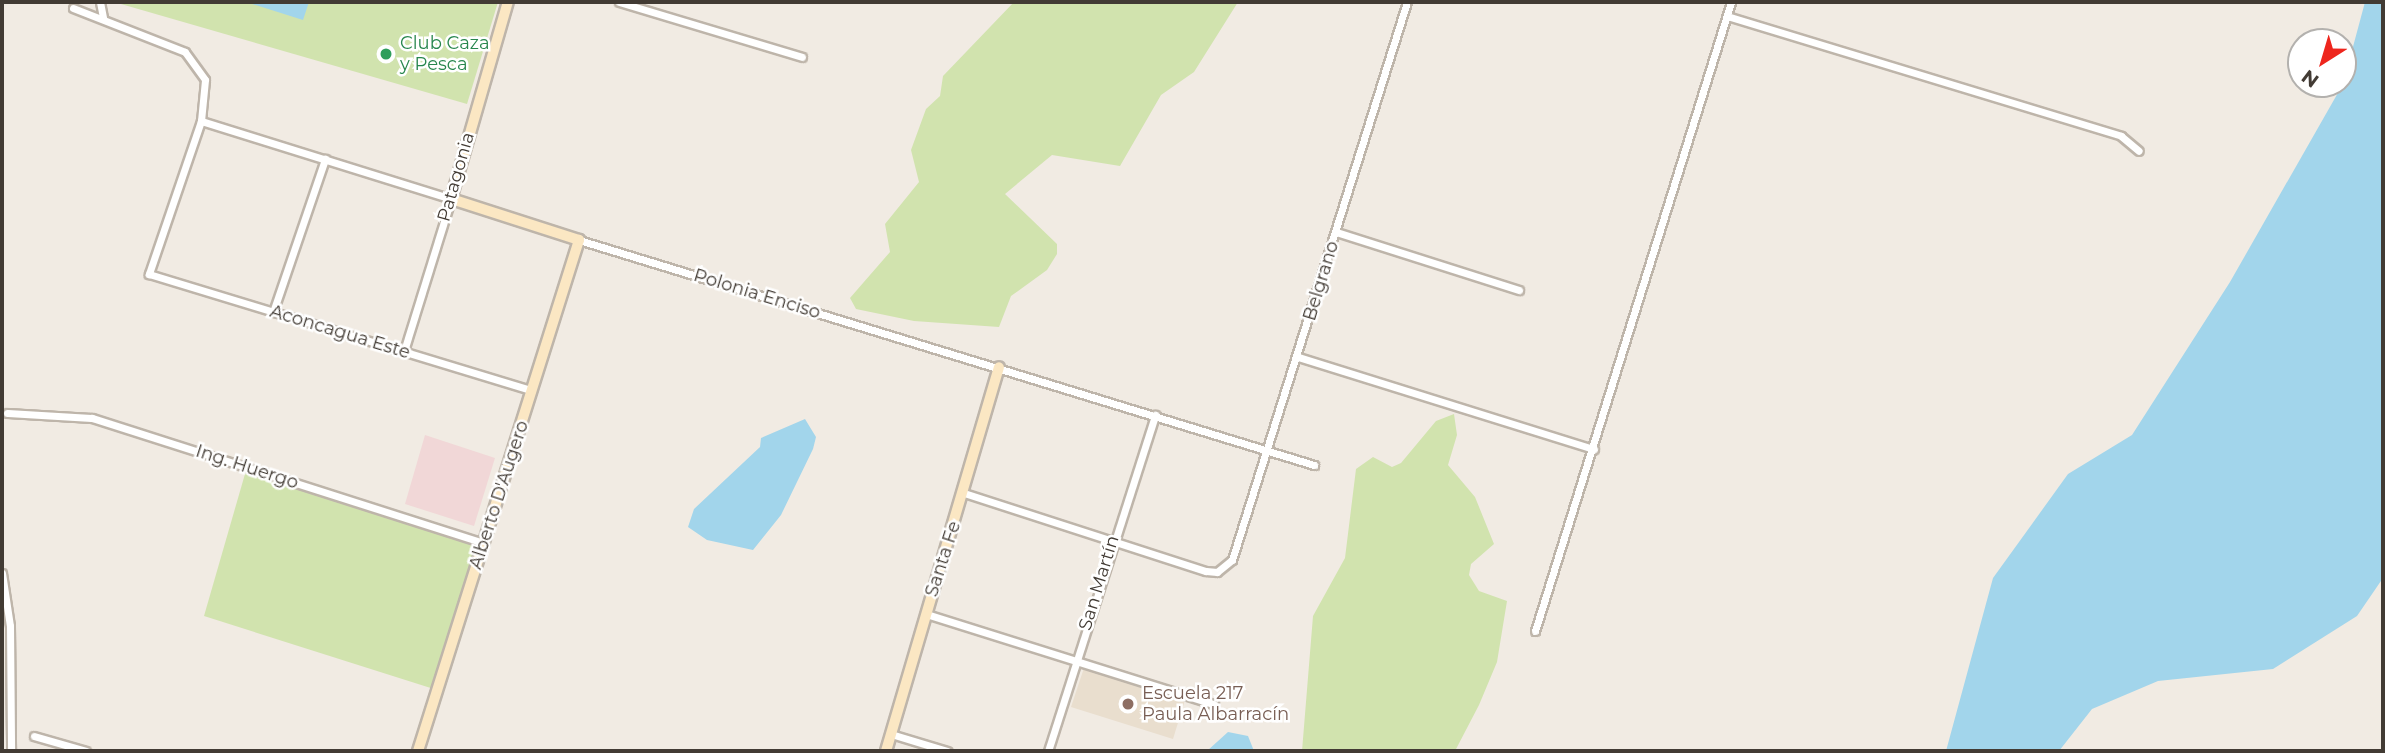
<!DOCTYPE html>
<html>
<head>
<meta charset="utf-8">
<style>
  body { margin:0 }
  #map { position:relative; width:2385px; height:753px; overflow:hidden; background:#f1ebe3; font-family:Montserrat,sans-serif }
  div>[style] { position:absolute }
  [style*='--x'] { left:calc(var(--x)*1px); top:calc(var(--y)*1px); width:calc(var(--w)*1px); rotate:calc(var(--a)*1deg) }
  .education>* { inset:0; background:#e9dece }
  .medical>* { inset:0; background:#f1d7d7 }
  .green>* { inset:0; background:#d1e3ae }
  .water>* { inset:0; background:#a2d5eb }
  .roads { filter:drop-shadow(2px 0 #beb5aa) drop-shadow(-2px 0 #beb5aa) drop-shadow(0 2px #beb5aa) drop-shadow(0 -2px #beb5aa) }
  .minor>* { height:7px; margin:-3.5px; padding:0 3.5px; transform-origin:3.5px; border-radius:3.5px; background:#fff }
  .secondary>* { height:10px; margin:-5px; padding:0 5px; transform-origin:5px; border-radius:5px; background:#fbe7c3 }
  .dots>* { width:19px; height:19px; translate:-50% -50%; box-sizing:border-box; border:4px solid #fff; border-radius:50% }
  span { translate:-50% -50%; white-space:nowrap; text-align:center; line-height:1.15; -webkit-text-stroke:5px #fff; paint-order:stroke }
  .leisure-label { font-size:18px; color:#27864d }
  .left { translate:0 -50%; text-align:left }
  .street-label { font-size:18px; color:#423b34 }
  .education-label { font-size:18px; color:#785e54 }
  .frame { position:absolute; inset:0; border:4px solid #423b34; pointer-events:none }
  .north { position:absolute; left:2287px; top:28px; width:70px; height:70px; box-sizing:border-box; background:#fff; border:2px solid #b3b1ae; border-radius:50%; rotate:217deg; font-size:19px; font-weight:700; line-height:28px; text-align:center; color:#423b34 }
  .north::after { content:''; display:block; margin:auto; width:24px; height:32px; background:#ee261d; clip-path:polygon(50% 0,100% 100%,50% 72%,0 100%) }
</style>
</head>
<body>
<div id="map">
  <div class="education">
    <i style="clip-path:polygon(1084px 668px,1185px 700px,1173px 739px,1071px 707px)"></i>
  </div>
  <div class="medical">
    <i style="clip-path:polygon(425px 435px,495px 458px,474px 526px,405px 504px)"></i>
  </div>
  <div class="green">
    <i style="clip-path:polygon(114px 2px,498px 2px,467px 104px)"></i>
    <i style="clip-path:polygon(1014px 2px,1238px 2px,1194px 72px,1161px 95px,1120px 166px,1052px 155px,1005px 194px,1057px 244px,1057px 254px,1047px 270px,1011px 296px,999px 327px,914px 321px,856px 309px,850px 298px,890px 252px,885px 224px,919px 182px,911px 150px,926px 109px,940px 96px,943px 76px)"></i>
    <i style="clip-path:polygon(1454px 414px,1457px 435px,1448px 465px,1475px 497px,1494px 544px,1471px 564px,1469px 575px,1479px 591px,1507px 601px,1497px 662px,1479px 705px,1455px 751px,1302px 751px,1313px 616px,1345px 558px,1356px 469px,1373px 457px,1392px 467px,1401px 463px,1436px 421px)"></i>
    <i style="clip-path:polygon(247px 467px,484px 543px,437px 690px,204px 616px)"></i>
  </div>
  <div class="water">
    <i style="clip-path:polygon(246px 2px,309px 2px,303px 20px)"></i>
    <i style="clip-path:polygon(2365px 2px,2383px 2px,2383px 578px,2357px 616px,2273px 669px,2158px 681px,2092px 709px,2059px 751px,1946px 751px,1993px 578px,2068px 474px,2132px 435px,2230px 282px,2343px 84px)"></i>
    <i style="clip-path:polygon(805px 419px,816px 437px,813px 449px,781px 515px,753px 550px,707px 540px,688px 527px,694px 509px,760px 447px,761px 438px)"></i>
    <i style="clip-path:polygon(1228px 732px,1248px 736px,1254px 751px,1207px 751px)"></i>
  </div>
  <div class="roads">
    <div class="minor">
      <i style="--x:100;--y:2;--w:16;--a:79"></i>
      <i style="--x:619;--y:2;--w:191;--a:16.7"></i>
      <i style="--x:73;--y:8;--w:120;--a:21.4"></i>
      <i style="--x:185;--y:52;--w:34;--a:54"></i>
      <i style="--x:205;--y:80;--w:41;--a:95.6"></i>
      <i style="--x:201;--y:121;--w:162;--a:108.8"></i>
      <i style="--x:149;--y:274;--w:400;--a:16.9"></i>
      <i style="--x:1727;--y:16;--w:412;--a:16.9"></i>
      <i style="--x:2121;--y:136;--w:23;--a:40"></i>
      <i style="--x:201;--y:121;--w:262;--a:17.3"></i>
      <i style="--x:451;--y:199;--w:159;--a:107.2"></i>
      <i style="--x:1336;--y:232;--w:192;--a:17.6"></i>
      <i style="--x:579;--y:240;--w:769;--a:17.02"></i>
      <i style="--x:273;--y:312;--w:162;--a:-71.2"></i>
      <i style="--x:1298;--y:357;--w:310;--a:17.3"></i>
      <i style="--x:7;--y:413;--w:85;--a:3.4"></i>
      <i style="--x:92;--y:418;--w:411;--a:17.7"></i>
      <i style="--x:964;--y:493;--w:254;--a:17.9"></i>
      <i style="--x:1206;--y:571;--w:11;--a:5"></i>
      <i style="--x:1217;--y:572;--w:19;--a:-39"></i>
      <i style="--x:1232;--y:560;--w:585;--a:-72.59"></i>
      <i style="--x:2;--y:573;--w:54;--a:81.4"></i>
      <i style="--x:10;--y:626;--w:125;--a:89.5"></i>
      <i style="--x:926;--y:614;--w:302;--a:17.4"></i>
      <i style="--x:1535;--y:631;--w:659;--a:-72.69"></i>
      <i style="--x:891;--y:734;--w:59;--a:16.9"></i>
      <i style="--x:34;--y:736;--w:54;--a:16.1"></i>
      <i style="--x:1048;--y:751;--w:353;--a:-72.3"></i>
    </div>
    <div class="secondary">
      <i style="--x:418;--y:751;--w:536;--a:-72.51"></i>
      <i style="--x:579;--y:240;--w:134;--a:-162.2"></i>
      <i style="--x:451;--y:199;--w:205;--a:-73.9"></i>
      <i style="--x:886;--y:751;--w:400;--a:-73.6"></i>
    </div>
  </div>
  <div class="dots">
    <i style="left:386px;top:54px;background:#2e9e5b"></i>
    <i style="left:1128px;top:704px;background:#8d6e63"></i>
  </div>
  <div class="leisure-label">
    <span class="left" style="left:400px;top:54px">Club Caza<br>y Pesca</span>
  </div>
  <div class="street-label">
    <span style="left:456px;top:177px;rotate:-74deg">Patagonia</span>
    <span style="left:1321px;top:281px;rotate:-73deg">Belgrano</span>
    <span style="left:757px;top:294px;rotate:17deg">Polonia Enciso</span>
    <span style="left:340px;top:332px;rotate:17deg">Aconcagua Este</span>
    <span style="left:247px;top:467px;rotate:18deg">Ing. Huergo</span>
    <span style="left:499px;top:495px;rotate:-72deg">Alberto D'Augero</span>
    <span style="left:943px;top:559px;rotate:-72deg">Santa Fe</span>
    <span style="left:1099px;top:583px;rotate:-73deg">San Martín</span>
  </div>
  <div class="education-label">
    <span class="left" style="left:1142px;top:704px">Escuela 217<br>Paula Albarracín</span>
  </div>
  <div class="frame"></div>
  <div class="north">N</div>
</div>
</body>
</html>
